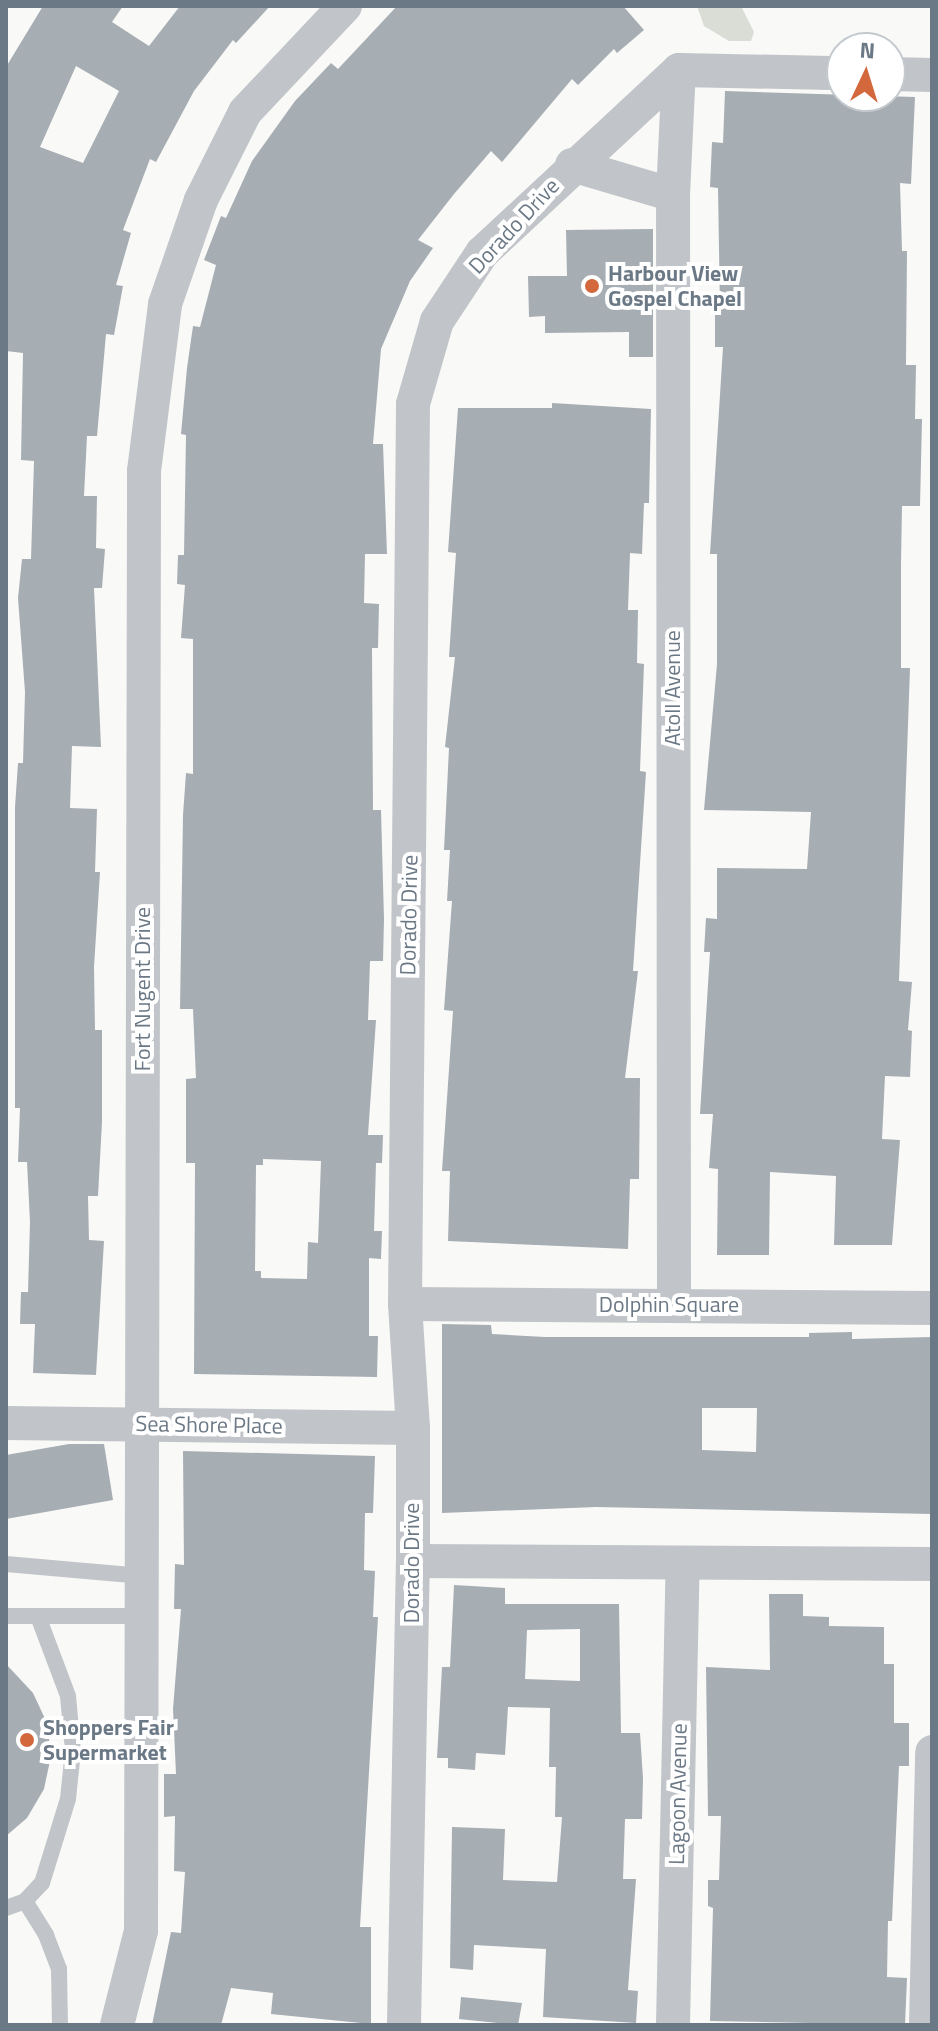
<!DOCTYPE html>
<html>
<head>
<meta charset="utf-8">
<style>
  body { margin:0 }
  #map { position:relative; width:938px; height:2031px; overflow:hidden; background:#f9f9f7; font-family:"Titillium Web",sans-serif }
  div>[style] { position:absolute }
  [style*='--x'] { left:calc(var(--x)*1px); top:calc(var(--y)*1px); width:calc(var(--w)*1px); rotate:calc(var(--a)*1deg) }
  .green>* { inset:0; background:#d9ddd6 }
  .building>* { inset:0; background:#a6adb3 }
  .lane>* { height:16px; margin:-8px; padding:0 8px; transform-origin:8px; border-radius:8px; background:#c1c4c8 }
  .street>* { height:34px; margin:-17px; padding:0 17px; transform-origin:17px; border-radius:17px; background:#c1c4c8 }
  .dots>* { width:22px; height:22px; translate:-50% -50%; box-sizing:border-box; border:4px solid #fff; border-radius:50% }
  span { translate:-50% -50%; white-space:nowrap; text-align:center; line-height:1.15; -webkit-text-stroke:8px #fff; paint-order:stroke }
  .street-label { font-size:22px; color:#6b7885 }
  .poi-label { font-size:22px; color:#6b7885; font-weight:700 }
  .left { translate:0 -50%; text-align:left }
  .frame { position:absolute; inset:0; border:8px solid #6b7885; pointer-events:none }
  .north { position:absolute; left:826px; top:32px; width:80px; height:80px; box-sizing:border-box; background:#fff; border:2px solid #c4c9ce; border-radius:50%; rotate:4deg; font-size:22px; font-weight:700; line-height:32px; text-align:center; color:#6b7885 }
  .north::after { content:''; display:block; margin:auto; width:28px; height:36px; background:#d3683d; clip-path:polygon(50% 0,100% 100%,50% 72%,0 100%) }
</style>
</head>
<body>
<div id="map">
  <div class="green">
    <i style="clip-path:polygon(697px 6px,741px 6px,754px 32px,751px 41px,729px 41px,704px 26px)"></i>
  </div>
  <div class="building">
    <i style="clip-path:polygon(evenodd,43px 6px,123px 6px,112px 22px,149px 46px,180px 6px,270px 6px,236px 43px,233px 40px,194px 91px,156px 162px,150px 159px,123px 230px,131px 233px,116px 285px,123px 286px,114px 335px,106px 334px,97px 436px,87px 436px,84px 496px,97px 496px,96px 548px,105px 549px,102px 588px,94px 588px,101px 747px,72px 746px,70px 808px,97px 809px,95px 872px,100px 872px,94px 967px,95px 1030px,102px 1030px,102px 1122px,98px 1196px,88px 1196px,89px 1240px,104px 1241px,96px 1375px,33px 1373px,35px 1324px,20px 1324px,21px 1292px,28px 1292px,30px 1222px,27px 1162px,18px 1162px,20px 1108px,15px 1108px,15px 807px,18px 763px,23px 763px,25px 692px,18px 598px,22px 559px,31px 559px,34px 461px,21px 460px,23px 353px,6px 351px,6px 67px,43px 6px,76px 66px,119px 91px,83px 163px,40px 147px,76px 66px)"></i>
    <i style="clip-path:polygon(evenodd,397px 6px,623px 6px,644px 30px,617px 53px,614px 49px,578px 85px,572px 79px,502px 162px,491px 151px,454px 194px,418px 240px,433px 248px,410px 281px,381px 349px,373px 444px,383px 444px,387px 554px,365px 554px,364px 603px,379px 604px,378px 648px,372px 648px,373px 810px,381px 810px,384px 919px,383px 961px,370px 961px,368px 1020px,376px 1020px,368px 1135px,383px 1135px,382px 1163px,376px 1163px,374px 1231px,382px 1231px,381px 1259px,369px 1258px,369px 1336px,378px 1336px,377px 1377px,194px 1374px,195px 1163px,186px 1163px,186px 1079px,196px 1078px,193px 1009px,180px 1009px,183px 815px,186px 773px,193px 774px,193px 639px,181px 638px,185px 585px,177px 584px,178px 555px,184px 555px,186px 435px,181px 434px,187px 368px,193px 326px,200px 327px,216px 265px,204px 260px,221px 216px,226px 218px,252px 161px,295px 101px,331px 63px,338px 69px,397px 6px,263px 1159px,321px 1161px,318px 1243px,308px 1242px,307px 1279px,261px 1278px,261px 1271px,255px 1271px,256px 1165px,263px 1165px,263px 1159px)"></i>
    <i style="clip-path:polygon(725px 91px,915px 97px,911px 184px,900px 183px,902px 251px,907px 251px,906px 365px,916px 365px,915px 419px,922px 419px,920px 506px,902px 506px,901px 564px,901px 668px,910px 668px,899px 981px,912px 982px,908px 1030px,912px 1031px,910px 1077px,885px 1076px,882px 1139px,900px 1140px,892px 1245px,834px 1245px,836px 1176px,770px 1172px,769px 1255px,717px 1255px,718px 1169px,709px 1168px,713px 1114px,700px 1114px,710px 952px,704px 952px,706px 918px,717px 919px,717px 868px,807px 869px,811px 812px,704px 810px,717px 664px,717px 554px,710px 554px,723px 347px,715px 347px,715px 309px,720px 309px,718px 188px,710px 187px,712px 142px,723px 143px)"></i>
    <i style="clip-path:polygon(653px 229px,653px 357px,629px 357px,629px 332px,545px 333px,545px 316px,529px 317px,528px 276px,567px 276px,566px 230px)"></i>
    <i style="clip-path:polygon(552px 403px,651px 409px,649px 503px,644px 503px,642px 554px,630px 553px,628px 610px,638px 610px,637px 663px,644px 664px,640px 771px,646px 772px,633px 971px,638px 971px,625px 1078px,640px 1078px,639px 1179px,630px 1179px,628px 1249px,448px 1241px,450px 1171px,442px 1171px,453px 1011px,444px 1010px,452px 901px,447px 901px,450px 850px,444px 850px,449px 748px,445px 747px,455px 657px,449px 657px,456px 553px,448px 552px,458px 408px,552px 408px)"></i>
    <i style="clip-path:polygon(evenodd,442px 1324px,491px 1325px,492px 1334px,545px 1337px,809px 1337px,809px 1333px,852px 1332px,852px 1339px,932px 1337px,932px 1514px,596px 1507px,442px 1513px,442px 1324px,702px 1408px,757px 1408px,756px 1452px,702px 1450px,702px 1408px)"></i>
    <i style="clip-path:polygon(69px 1444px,104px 1444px,113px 1500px,6px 1519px,6px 1455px)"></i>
    <i style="clip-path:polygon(183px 1451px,375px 1456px,373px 1513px,365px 1513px,364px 1570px,375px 1571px,373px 1617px,378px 1617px,360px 1927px,371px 1927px,371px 2024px,271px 2014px,273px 1993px,231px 1988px,221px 2025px,152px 2025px,171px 1932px,181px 1933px,185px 1872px,174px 1871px,175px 1816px,164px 1817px,164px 1774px,176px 1774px,173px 1709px,181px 1609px,174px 1609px,175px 1564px,184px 1565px)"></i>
    <i style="clip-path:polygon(evenodd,454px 1585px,505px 1588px,505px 1604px,619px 1604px,621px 1733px,640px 1733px,643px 1778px,642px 1819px,625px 1819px,623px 1879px,636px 1879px,628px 1990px,638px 1991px,636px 2023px,543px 2017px,546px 1949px,474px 1945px,473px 1970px,450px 1968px,452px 1827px,505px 1829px,503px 1880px,557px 1882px,562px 1817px,555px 1817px,556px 1767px,549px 1767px,550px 1708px,508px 1707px,505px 1755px,476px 1753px,475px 1770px,448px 1768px,448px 1758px,437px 1758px,442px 1667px,450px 1667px,454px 1585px,580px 1629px,580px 1681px,525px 1679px,527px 1630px,580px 1629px)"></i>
    <i style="clip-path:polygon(769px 1594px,803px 1594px,803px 1616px,829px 1617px,829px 1626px,884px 1627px,884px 1664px,894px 1664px,894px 1723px,909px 1723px,909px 1766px,899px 1766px,892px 1921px,888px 1921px,887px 1977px,907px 1978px,905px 2025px,710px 2021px,713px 1908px,708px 1906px,708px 1880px,719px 1880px,721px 1816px,708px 1816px,706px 1667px,770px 1670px)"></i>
    <i style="clip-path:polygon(6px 1664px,33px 1693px,47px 1723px,51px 1756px,44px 1789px,27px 1818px,6px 1836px)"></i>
    <i style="clip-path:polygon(461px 1997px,522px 2003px,518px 2025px,459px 2019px)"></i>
  </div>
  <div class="lane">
    <i style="--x:6;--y:1564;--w:137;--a:5"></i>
    <i style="--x:6;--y:1616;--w:136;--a:0"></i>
    <i style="--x:25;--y:1901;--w:40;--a:58"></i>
    <i style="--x:46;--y:1935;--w:36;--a:69"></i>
    <i style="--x:59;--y:1969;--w:56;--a:89"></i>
    <i style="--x:6;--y:1908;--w:20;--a:-20"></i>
    <i style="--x:25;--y:1901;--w:25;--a:-47"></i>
    <i style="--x:42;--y:1883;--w:88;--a:-72.8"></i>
    <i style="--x:68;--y:1799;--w:48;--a:-84.1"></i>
    <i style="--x:73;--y:1751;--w:55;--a:-95.2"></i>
    <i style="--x:68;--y:1696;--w:85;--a:-110.6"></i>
  </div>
  <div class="street">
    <i style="--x:890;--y:74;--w:42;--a:1.4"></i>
    <i style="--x:572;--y:165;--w:105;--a:16.5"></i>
    <i style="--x:405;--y:1304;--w:527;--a:0.43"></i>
    <i style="--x:674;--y:1305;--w:1110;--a:-90.05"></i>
    <i style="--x:673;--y:195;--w:125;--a:-87.3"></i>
    <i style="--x:6;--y:1423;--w:407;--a:0.7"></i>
    <i style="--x:413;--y:1561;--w:519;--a:0.33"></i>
    <i style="--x:117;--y:2025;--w:97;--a:-75.7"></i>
    <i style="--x:141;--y:1931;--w:1460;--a:-89.88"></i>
    <i style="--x:144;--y:471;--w:168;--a:-82.8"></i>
    <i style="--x:165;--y:304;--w:110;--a:-70.9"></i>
    <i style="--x:201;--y:200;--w:98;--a:-63.4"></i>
    <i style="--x:245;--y:112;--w:146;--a:-46.7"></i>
    <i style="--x:404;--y:2025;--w:464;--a:-88.9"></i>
    <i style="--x:413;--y:1561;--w:133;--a:-90"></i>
    <i style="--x:413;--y:1428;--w:124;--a:-93.7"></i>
    <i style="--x:405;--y:1304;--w:900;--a:-89.49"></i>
    <i style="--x:413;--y:404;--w:86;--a:-73.9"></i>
    <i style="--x:437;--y:321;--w:82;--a:-56.5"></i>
    <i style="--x:482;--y:253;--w:269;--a:-42.9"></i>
    <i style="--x:679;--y:70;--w:163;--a:1.1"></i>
    <i style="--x:673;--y:2025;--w:461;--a:-88.8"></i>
    <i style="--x:926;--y:2025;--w:273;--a:-88.7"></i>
  </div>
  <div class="dots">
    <i style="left:592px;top:286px;background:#d3683d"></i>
    <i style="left:27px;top:1740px;background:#d3683d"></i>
  </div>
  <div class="street-label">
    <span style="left:514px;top:226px;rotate:-47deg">Dorado Drive</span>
    <span style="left:673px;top:688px;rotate:-90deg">Atoll Avenue</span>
    <span style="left:409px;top:915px;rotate:-89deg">Dorado Drive</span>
    <span style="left:143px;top:989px;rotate:-90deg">Fort Nugent Drive</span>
    <span style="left:669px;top:1305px">Dolphin Square</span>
    <span style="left:209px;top:1425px;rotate:1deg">Sea Shore Place</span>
    <span style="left:412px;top:1563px;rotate:-90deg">Dorado Drive</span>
    <span style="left:678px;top:1794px;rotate:-89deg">Lagoon Avenue</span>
  </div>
  <div class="poi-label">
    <span class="left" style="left:608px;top:286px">Harbour View<br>Gospel Chapel</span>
    <span class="left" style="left:43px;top:1740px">Shoppers Fair<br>Supermarket</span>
  </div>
  <div class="frame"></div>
  <div class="north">N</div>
</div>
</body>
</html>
